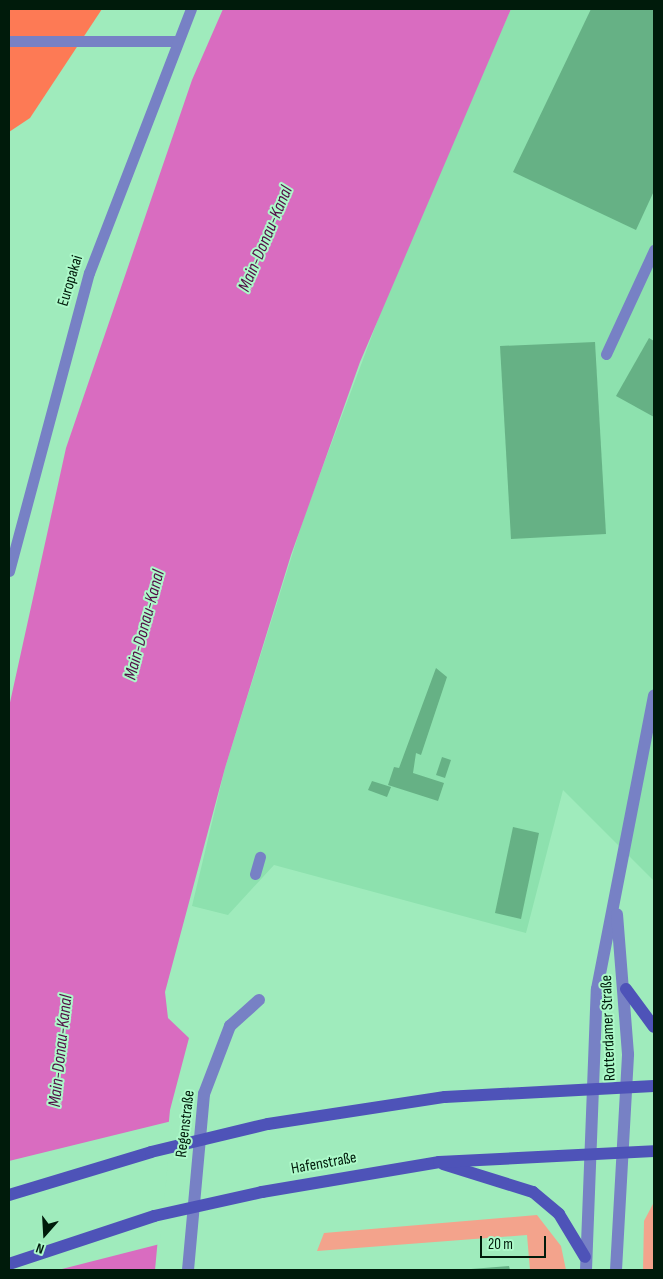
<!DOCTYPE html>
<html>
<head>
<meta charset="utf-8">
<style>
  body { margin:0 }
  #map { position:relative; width:663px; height:1279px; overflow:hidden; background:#9febbc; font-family:"Sofia Sans Condensed",sans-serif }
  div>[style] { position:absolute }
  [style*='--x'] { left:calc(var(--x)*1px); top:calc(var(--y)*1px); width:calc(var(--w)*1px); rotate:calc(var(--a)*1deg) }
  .built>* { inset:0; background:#8de1ae }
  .green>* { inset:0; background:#f3a38c }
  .forest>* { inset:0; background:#fd7a55 }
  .water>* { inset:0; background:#d96cc0 }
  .pier>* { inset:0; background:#9febbc }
  .building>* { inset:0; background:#66b185 }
  .lane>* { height:11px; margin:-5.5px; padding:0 5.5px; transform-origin:5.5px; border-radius:5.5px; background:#7781c5 }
  .street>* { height:12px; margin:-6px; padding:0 6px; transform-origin:6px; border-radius:6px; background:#7781c5 }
  .secondary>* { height:12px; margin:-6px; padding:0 6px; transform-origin:6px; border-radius:6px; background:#4e53b8 }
  .secondary-bridge>* { height:12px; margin:-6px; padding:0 6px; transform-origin:6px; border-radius:6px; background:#4e53b8 }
  span { translate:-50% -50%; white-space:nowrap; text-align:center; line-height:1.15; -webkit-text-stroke:4px #acf9c9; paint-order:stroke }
  .street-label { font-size:16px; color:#001b0b }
  .water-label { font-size:18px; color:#520d46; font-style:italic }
  .frame { position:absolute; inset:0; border:10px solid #001b0b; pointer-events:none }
  .north { position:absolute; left:20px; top:1209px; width:50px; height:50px; -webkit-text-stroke:4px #acf9c9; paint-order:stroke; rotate:199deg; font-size:14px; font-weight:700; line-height:20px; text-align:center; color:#001b0b }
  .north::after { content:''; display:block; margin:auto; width:18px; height:22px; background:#001b0b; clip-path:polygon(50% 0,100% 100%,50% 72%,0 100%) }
  .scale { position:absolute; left:480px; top:1236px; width:66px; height:22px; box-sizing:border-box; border:2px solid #001b0b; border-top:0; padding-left:6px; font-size:15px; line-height:18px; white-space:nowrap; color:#001b0b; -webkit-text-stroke:4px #acf9c9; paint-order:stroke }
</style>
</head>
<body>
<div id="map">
  <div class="built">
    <i style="clip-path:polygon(511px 9px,654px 9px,654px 881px,563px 790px,526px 933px,274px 865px,228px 915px,192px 906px,225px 768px,305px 514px,394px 277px)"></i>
  </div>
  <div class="green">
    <i style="clip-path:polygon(654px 1202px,654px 1270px,643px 1270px,644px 1221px)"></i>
    <i style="clip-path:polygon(537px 1215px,561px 1246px,566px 1270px,530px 1270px,527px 1235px,317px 1251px,324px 1233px)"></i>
  </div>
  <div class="forest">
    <i style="clip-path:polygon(9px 9px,102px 9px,30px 118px,9px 132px)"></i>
  </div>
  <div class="water">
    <i style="clip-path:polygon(223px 9px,511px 9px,360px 362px,291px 555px,225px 768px,165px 992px,168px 1018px,189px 1038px,170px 1110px,155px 1270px,9px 1270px,9px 707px,66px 448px,192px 80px)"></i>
  </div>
  <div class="pier">
    <i style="clip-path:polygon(172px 1121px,160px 1244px,58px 1270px,9px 1270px,9px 1161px)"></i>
  </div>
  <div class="building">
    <i style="clip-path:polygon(591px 9px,654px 9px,654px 191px,636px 230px,513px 172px)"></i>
    <i style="clip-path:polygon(649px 338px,654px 341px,654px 417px,616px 396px)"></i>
    <i style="clip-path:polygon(595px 342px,606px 534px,511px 539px,500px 346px)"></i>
    <i style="clip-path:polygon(436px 668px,447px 677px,421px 755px,416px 753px,413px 773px,444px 783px,438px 801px,388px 785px,394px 767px,399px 768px)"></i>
    <i style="clip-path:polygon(442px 757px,451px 760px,445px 778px,436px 775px)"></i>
    <i style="clip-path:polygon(372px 781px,391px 787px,387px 797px,368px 790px)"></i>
    <i style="clip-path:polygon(513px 827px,539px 833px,521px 919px,495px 913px)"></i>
    <i style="clip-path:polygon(509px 1266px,510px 1270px,471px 1270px,471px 1269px)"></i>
  </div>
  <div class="lane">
    <i style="--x:9;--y:41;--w:167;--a:0"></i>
    <i style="--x:606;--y:354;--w:115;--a:-65.2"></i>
    <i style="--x:9;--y:571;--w:309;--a:-75"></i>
    <i style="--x:89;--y:273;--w:283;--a:-68.9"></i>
    <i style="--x:255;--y:874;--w:18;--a:-74"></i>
  </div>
  <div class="street">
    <i style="--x:188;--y:1270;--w:177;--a:-84.8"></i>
    <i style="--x:204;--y:1094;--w:73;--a:-69.1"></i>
    <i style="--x:230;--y:1026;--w:39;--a:-42"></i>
    <i style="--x:586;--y:1270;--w:281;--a:-87.8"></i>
    <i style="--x:597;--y:989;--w:299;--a:-79"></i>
    <i style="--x:616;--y:1270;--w:216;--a:-86.8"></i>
    <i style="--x:628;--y:1054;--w:140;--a:-94.5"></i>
  </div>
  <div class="secondary">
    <i style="--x:626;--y:989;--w:47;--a:53.6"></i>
    <i style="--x:268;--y:1124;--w:179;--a:-8.7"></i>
    <i style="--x:445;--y:1097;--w:209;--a:-3"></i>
    <i style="--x:443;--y:1164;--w:94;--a:17.3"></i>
    <i style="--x:533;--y:1192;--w:34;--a:40"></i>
    <i style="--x:559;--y:1214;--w:50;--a:58.8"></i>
    <i style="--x:262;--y:1192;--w:180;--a:-9.6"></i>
    <i style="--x:439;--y:1162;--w:215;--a:-2.9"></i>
  </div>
  <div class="secondary-bridge">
    <i style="--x:9;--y:1195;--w:148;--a:-16.8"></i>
    <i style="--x:151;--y:1152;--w:120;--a:-13.5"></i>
    <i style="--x:9;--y:1264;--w:153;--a:-18.3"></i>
    <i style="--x:154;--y:1216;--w:111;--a:-12.5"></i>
  </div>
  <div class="street-label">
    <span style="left:71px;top:281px;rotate:-73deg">Europakai</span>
    <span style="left:609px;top:1028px;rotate:-92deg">Rotterdamer Straße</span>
    <span style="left:186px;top:1124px;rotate:-83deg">Regenstraße</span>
    <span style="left:324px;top:1164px;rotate:-10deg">Hafenstraße</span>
  </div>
  <div class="water-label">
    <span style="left:266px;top:239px;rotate:-67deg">Main-Donau-Kanal</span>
    <span style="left:145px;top:625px;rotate:-75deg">Main-Donau-Kanal</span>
    <span style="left:61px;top:1051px;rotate:-84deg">Main-Donau-Kanal</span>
  </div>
  <div class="frame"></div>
  <div class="north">N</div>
  <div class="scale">20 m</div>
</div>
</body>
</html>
